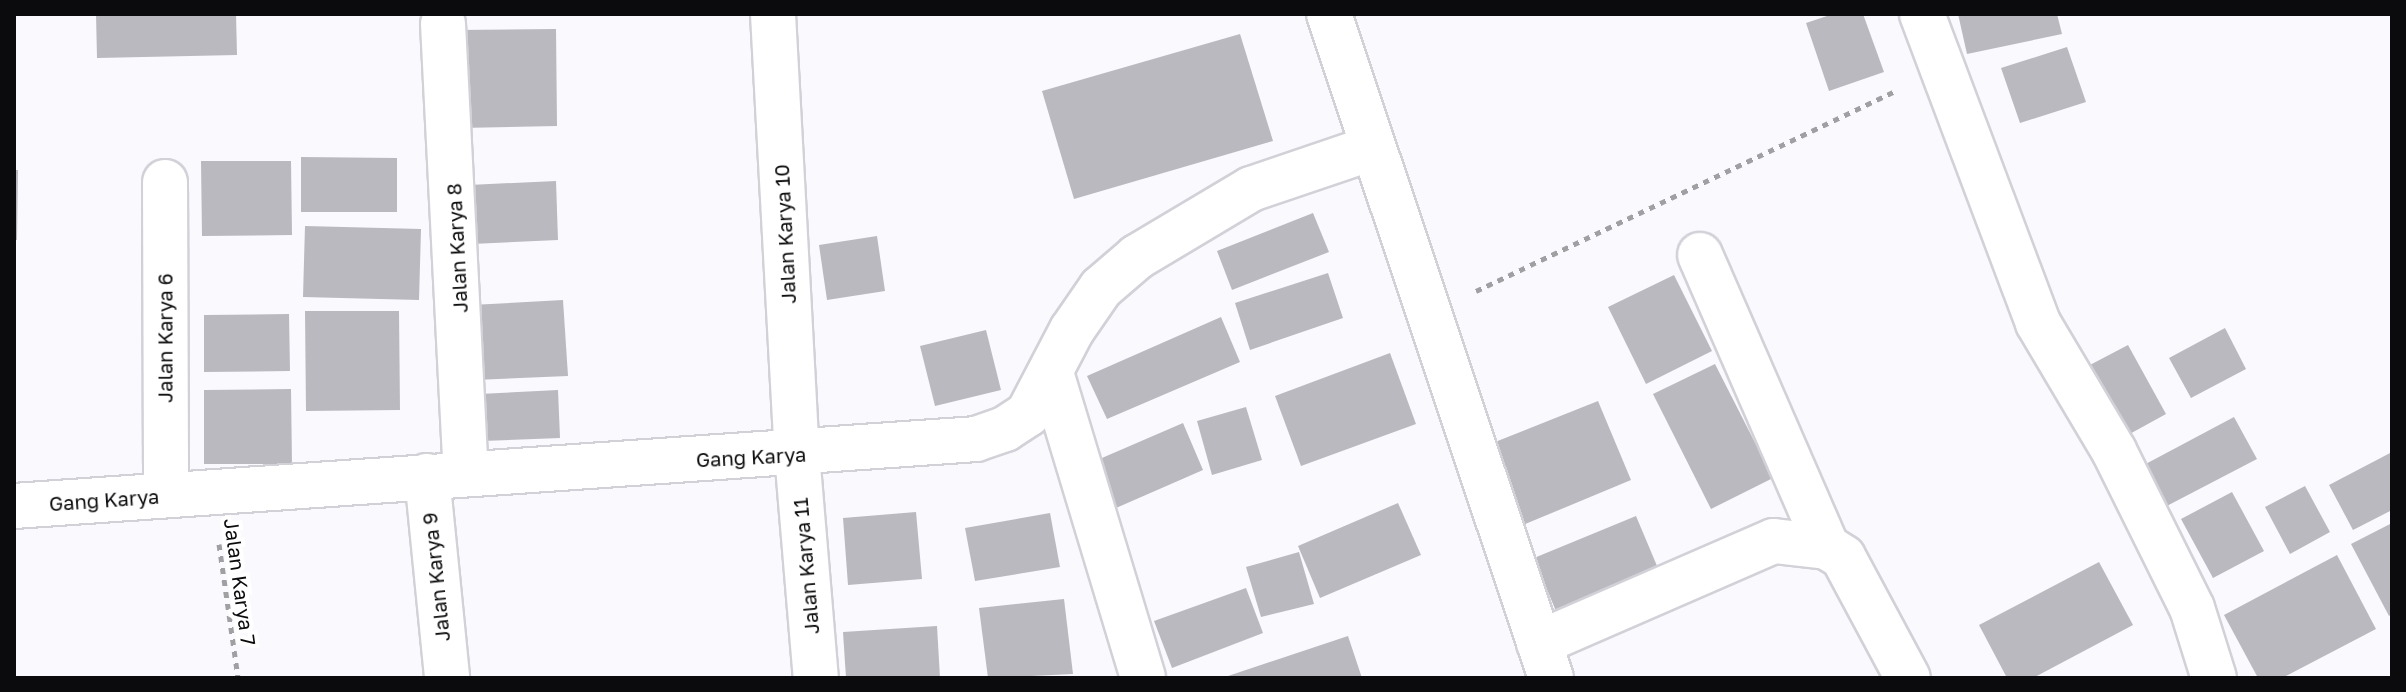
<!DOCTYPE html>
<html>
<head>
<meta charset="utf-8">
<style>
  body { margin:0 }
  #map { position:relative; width:2406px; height:692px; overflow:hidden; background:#faf9fe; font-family:"Golos Text",sans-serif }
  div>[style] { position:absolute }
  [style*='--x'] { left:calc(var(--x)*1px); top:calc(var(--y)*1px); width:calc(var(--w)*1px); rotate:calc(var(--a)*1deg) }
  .building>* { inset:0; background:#bab9c0 }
  .path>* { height:5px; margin-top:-2.5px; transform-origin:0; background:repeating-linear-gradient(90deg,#a0a0a3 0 6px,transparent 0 12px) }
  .roads { filter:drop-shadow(2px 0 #d2d1d8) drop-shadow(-2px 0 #d2d1d8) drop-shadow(0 2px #d2d1d8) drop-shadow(0 -2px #d2d1d8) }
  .street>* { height:44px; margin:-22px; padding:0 22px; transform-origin:22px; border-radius:22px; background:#fff }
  span { translate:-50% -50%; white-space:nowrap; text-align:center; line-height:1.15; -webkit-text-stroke:8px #fff; paint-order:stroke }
  .street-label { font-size:20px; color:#0b0b0d }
  .frame { position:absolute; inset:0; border:16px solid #0b0b0d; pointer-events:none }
</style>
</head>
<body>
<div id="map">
  <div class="building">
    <i style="clip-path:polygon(96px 14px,236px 14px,237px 55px,97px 58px)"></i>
    <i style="clip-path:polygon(1833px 14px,1863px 14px,1884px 72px,1829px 91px,1806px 23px)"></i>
    <i style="clip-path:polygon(1958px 14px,2057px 14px,2062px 34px,1967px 54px)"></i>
    <i style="clip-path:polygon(556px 29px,557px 126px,460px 128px,458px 30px)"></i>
    <i style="clip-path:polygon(1240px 34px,1273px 141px,1074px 199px,1042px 91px)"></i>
    <i style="clip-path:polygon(2067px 47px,2086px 102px,2020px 123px,2001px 68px)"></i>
    <i style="clip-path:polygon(301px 157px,397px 158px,397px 212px,301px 212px)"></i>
    <i style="clip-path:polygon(201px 161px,291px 161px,292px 235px,202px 236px)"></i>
    <i style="clip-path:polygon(14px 170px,18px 170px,17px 240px,14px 240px)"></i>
    <i style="clip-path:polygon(556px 181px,558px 240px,472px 244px,469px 185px)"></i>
    <i style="clip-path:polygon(1313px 213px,1329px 252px,1232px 290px,1217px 251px)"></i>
    <i style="clip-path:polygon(305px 226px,421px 229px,419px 300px,303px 297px)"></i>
    <i style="clip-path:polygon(877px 236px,885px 291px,827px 300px,819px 245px)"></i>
    <i style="clip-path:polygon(1328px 273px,1343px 318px,1250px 350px,1235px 303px)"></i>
    <i style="clip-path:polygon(1674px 275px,1712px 351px,1646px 384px,1608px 307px)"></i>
    <i style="clip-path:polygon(563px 300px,568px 376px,475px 380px,471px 305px)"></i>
    <i style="clip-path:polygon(305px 311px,399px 311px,400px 410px,306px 411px)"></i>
    <i style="clip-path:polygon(289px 314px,290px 371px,204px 372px,204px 315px)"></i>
    <i style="clip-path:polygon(1221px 317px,1240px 362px,1107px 419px,1087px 376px)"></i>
    <i style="clip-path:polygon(2225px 328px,2246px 369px,2191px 398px,2169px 358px)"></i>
    <i style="clip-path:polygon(986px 330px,1001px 390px,935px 406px,920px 346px)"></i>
    <i style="clip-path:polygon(2128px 345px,2166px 414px,2126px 436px,2088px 366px)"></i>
    <i style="clip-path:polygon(1390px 353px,1416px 424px,1301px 466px,1275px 396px)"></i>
    <i style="clip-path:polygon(1715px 364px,1773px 478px,1711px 509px,1653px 394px)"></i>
    <i style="clip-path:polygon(291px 389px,292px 464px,204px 464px,204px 390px)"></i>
    <i style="clip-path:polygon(558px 390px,560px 438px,482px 441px,479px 394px)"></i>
    <i style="clip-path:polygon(1598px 401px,1631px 480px,1523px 525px,1490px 444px)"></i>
    <i style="clip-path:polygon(1246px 407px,1262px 460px,1212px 475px,1197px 421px)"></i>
    <i style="clip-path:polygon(2234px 417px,2257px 459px,2161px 509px,2140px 467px)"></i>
    <i style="clip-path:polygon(1183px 423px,1203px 470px,1116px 508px,1095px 461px)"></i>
    <i style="clip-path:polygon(2392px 452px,2392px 510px,2353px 530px,2329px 485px)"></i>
    <i style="clip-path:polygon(2305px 486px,2330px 532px,2290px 554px,2265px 507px)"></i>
    <i style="clip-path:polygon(2232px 492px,2264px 551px,2213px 578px,2181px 519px)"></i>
    <i style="clip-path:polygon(1398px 503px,1421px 555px,1320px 598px,1298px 546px)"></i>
    <i style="clip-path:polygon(916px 512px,922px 579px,848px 585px,843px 518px)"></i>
    <i style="clip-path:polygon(1050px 513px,1060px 567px,975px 581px,965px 528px)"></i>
    <i style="clip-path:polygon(1636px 516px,1660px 573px,1558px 616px,1534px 558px)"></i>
    <i style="clip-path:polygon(2392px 523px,2392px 614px,2389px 616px,2351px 544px)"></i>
    <i style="clip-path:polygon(1299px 552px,1314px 604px,1261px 617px,1246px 567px)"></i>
    <i style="clip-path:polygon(2337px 555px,2376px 629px,2282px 678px,2258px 678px,2224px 615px)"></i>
    <i style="clip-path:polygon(2099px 562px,2133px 625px,2033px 678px,2007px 678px,1979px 625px)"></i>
    <i style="clip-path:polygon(1246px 588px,1263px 633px,1172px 668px,1154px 621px)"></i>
    <i style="clip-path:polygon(1064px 599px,1073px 674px,988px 678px,979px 608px)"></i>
    <i style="clip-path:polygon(937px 626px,940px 678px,846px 678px,843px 632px)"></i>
    <i style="clip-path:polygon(1348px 636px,1362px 678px,1225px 678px,1225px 677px)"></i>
  </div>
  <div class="path">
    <i style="--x:1476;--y:291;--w:465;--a:-25.5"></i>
    <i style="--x:219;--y:544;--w:135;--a:81.9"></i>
  </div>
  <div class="roads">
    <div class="street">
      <i style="--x:773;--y:14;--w:441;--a:86.9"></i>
      <i style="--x:797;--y:454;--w:225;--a:85.2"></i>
      <i style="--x:1329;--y:14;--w:700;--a:71.51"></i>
      <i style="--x:1922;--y:14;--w:330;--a:69.4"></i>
      <i style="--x:2038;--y:323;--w:149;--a:59.3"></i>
      <i style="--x:2114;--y:451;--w:175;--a:63.6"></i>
      <i style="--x:2192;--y:608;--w:73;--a:72.6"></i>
      <i style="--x:443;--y:24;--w:450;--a:87.1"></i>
      <i style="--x:165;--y:182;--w:313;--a:89.8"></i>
      <i style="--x:1700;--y:255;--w:318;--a:66.5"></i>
      <i style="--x:1052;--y:376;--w:315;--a:73.2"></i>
      <i style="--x:427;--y:476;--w:203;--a:84.3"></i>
      <i style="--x:14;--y:506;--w:964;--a:-3.98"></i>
      <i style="--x:976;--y:439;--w:31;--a:-19"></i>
      <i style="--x:1005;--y:429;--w:27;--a:-33"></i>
      <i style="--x:1028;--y:414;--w:95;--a:-62.4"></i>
      <i style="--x:1072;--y:330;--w:51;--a:-55.4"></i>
      <i style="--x:1101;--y:288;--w:48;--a:-40.7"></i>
      <i style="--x:1137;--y:257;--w:133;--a:-30.8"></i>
      <i style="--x:1251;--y:189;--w:128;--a:-18.7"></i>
      <i style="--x:1539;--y:643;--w:256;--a:-23.5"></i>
      <i style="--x:1774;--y:541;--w:53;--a:6.5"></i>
      <i style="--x:1827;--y:547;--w:19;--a:32"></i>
      <i style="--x:1843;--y:557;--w:137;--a:61.8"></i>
    </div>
  </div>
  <div class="street-label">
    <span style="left:785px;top:234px;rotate:-93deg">Jalan Karya 10</span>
    <span style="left:457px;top:248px;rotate:-93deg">Jalan Karya 8</span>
    <span style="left:165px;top:338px;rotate:-90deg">Jalan Karya 6</span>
    <span style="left:751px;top:457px;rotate:-3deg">Gang Karya</span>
    <span style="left:104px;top:500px;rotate:-4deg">Gang Karya</span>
    <span style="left:806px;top:566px;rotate:-95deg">Jalan Karya 11</span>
    <span style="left:436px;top:577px;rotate:-96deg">Jalan Karya 9</span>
    <span style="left:240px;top:582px;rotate:82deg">Jalan Karya 7</span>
  </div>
  <div class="frame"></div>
</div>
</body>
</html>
